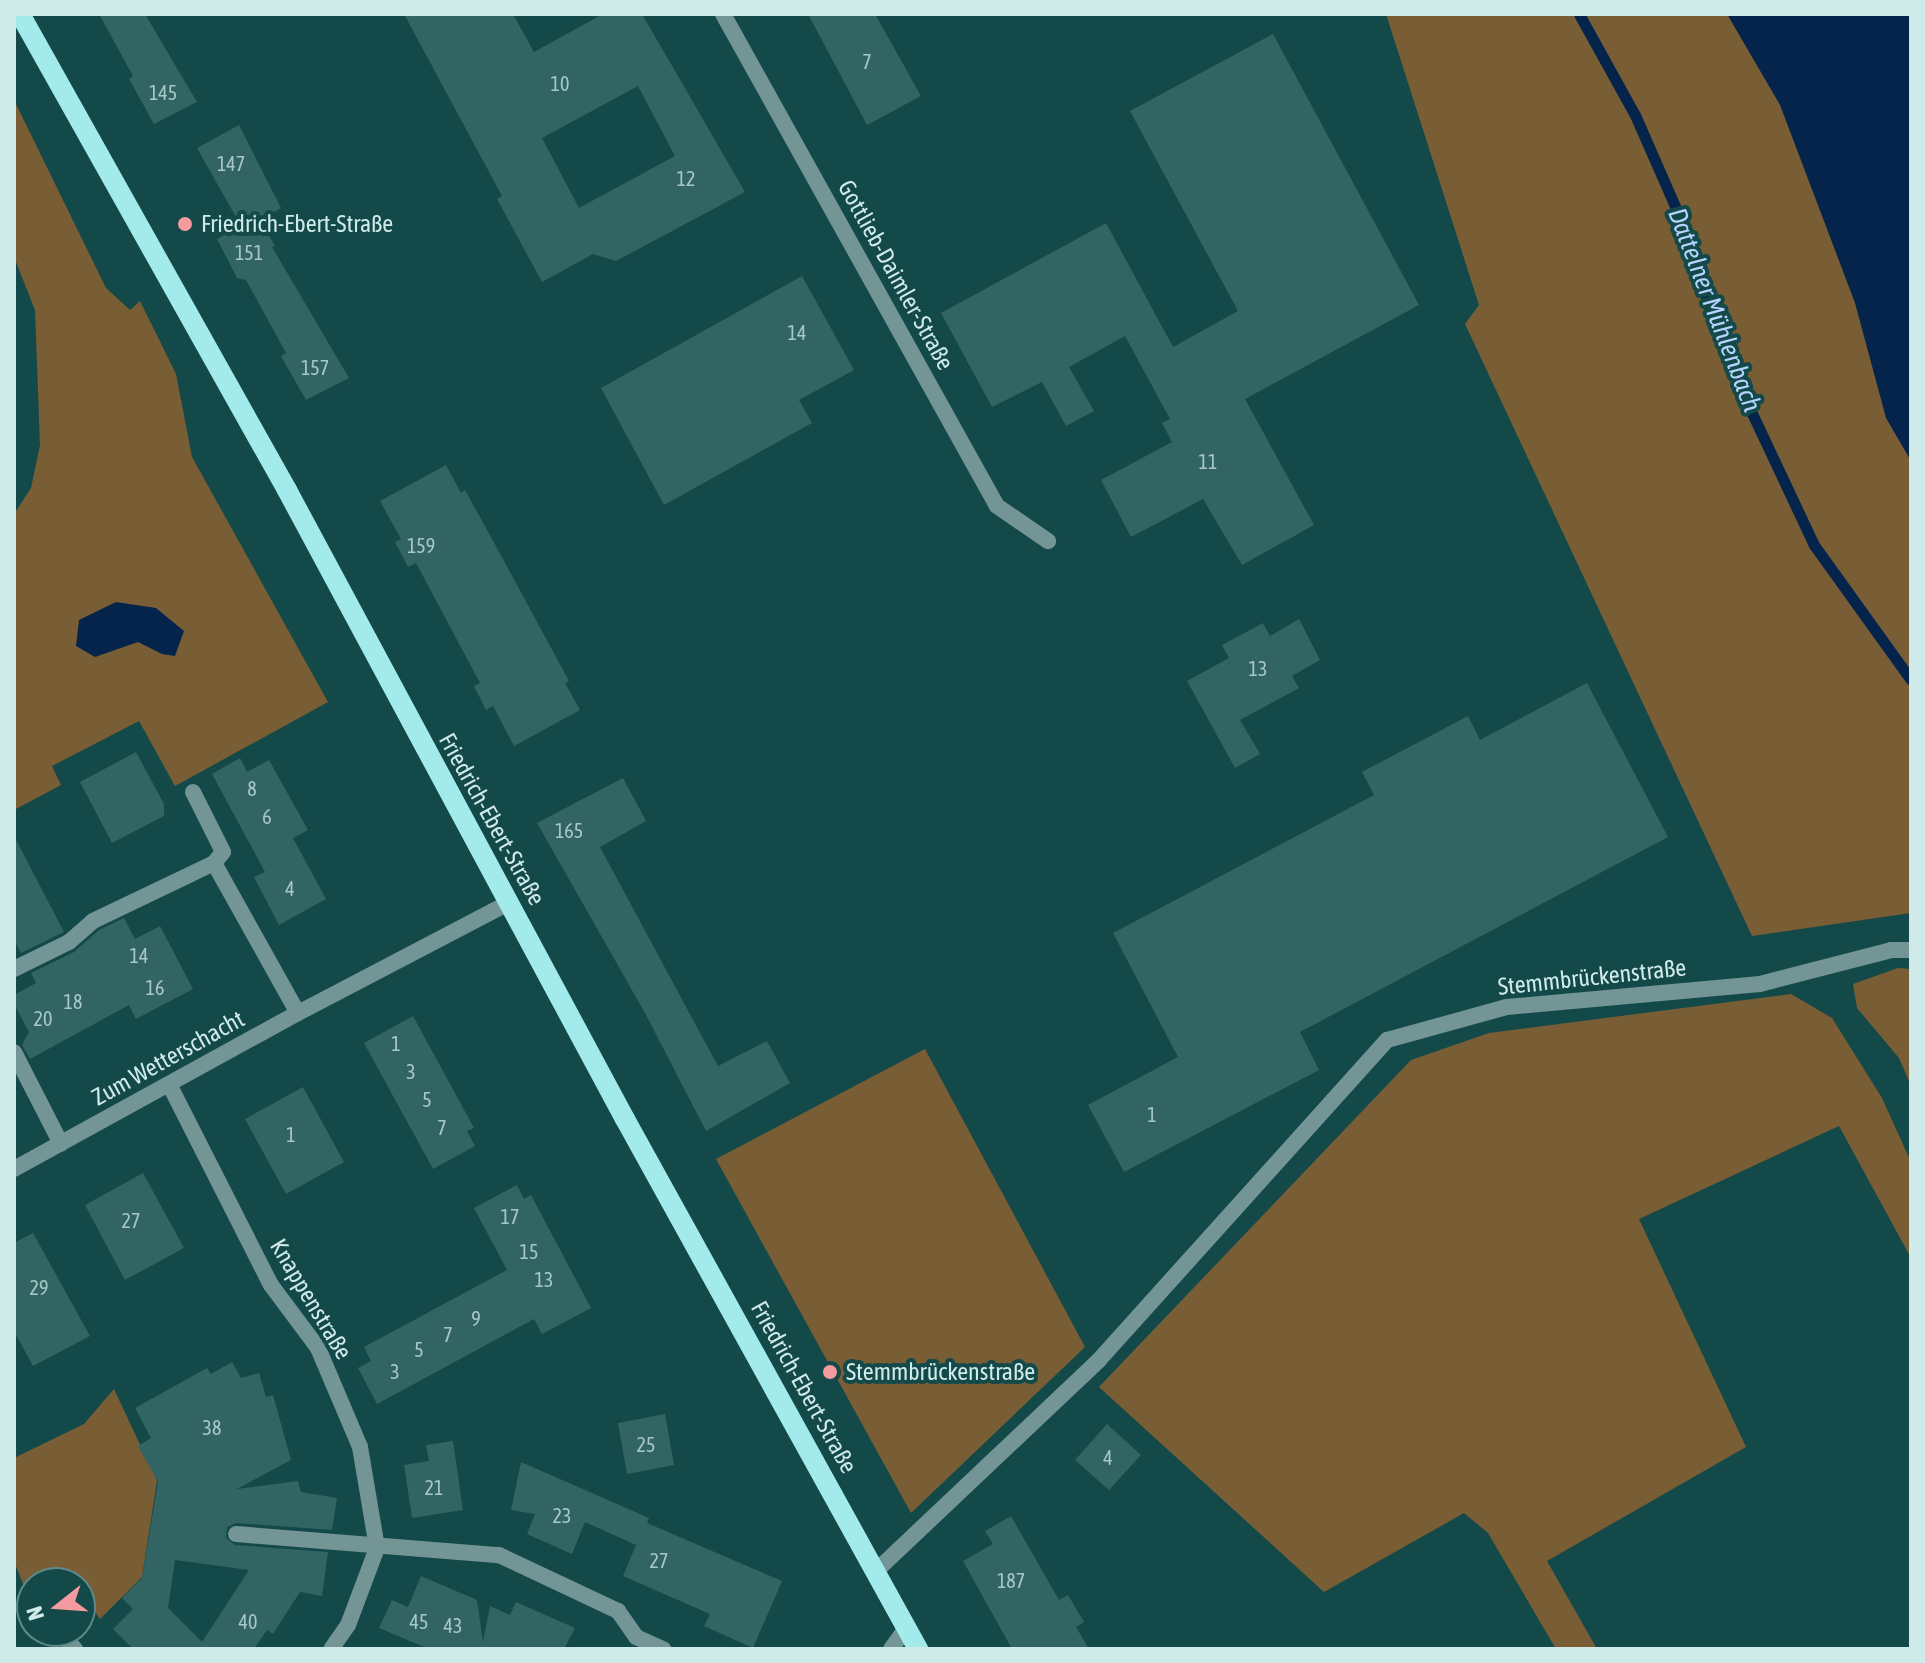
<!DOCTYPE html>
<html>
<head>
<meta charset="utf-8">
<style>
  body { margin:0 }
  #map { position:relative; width:1925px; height:1663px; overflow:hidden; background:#144949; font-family:"Asap Condensed",sans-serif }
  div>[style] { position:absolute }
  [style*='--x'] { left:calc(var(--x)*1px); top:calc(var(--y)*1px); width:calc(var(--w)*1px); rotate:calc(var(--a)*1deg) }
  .green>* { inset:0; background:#795e35 }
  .water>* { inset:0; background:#05244c }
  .stream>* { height:11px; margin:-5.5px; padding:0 5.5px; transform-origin:5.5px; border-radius:5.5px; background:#05244c }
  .building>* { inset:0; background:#326464 }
  .street>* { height:16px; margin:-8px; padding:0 8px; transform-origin:8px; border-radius:8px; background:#749596 }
  .primary>* { height:20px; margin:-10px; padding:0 10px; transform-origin:10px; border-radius:10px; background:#a3eaeb }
  .dots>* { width:22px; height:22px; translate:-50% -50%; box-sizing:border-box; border:4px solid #144949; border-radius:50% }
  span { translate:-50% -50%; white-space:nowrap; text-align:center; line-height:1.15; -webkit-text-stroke:8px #144949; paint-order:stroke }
  .number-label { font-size:20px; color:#a8c8c8 }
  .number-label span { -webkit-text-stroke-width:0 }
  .poi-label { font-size:24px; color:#d0eaea }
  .left { translate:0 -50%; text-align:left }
  .street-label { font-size:24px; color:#d0eaea }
  .water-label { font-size:26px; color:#b6d4ff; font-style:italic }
  .frame { position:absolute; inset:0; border:16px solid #d0eaea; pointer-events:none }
  .north { position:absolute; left:16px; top:1567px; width:80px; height:80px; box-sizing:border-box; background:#144949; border:2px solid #5f8989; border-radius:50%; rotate:253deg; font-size:22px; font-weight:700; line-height:32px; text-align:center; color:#d0eaea }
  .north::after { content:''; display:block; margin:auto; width:28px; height:36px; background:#f49b9f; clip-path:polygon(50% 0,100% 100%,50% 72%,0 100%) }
</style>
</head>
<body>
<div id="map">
  <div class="green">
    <i style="clip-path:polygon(1386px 14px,1911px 14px,1911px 913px,1752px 936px,1465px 324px,1479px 305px)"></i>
    <i style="clip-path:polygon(14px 100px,106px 288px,130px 310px,140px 301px,176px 374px,192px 457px,328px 702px,175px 786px,139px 721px,52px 766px,61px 785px,14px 810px,14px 514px,31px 488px,40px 445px,35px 310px,14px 257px)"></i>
    <i style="clip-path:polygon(1898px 968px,1911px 969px,1911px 1086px,1899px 1058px,1857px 1008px,1853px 984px)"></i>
    <i style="clip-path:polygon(1791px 994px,1832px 1018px,1882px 1098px,1911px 1162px,1911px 1258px,1839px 1126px,1639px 1219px,1746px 1447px,1547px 1561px,1597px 1649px,1556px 1649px,1488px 1533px,1464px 1513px,1324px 1592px,1099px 1387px,1411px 1060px,1489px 1033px)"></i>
    <i style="clip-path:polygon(925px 1049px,1085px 1347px,911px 1513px,716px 1159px)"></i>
    <i style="clip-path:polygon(114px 1389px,157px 1481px,142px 1577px,100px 1619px,91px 1606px,80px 1616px,80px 1583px,32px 1583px,32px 1607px,14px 1561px,14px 1458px,84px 1424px)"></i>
  </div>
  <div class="water">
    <i style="clip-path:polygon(1727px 14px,1911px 14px,1911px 461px,1886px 418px,1855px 303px,1780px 105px)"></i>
    <i style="clip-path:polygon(116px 602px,156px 608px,184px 631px,175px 656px,162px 654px,138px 642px,95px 657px,76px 646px,79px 620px)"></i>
  </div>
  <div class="stream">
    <i style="--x:1579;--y:14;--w:115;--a:61"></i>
    <i style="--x:1635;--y:115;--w:117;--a:66.3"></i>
    <i style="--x:1682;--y:222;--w:143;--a:72.1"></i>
    <i style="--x:1726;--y:358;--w:207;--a:64.8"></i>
    <i style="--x:1814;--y:545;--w:166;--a:54.3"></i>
  </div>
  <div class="building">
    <i style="clip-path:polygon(99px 14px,145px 14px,197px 102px,154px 124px,129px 79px,133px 76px)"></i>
    <i style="clip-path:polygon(evenodd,404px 14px,513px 14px,534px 52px,603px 14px,642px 14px,745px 192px,616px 261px,593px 254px,542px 282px,497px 199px,502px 196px,404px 14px,638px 86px,675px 156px,579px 208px,542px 138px,638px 86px)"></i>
    <i style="clip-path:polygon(808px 14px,875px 14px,921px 96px,867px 125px)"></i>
    <i style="clip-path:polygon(1273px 34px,1419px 305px,1245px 399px,1314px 525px,1242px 565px,1203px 499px,1131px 537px,1101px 480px,1172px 442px,1162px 423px,1170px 419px,1125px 336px,1069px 367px,1094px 411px,1066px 426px,1042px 382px,992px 407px,941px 313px,1106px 223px,1173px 347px,1238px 311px,1130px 111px)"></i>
    <i style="clip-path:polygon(239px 125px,281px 208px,260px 220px,275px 246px,272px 247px,349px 378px,306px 400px,281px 356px,286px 353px,246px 280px,237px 278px,217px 239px,241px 226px,197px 148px)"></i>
    <i style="clip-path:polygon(802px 276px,854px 370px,799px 400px,812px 423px,664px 505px,601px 388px)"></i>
    <i style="clip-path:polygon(446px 465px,461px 493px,465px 490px,503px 559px,569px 681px,565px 683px,580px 710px,514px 746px,493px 706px,486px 710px,474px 686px,480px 683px,416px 563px,408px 567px,395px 542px,401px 539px,380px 501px)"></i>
    <i style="clip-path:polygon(1299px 619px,1320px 660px,1292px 676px,1299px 688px,1240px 720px,1260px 754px,1235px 768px,1187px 681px,1229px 658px,1222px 645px,1263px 623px,1270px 636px)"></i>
    <i style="clip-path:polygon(1587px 683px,1668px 837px,1300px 1032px,1319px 1070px,1124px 1172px,1088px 1105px,1178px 1057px,1113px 933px,1374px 795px,1362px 772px,1468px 716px,1480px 740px)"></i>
    <i style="clip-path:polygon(136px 752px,164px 804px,164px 816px,112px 843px,80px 782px)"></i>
    <i style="clip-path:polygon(240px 758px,247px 772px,269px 760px,308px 830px,293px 838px,326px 899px,279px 925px,254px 877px,265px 872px,212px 774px)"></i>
    <i style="clip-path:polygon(623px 778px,646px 821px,600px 847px,699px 1031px,718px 1066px,767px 1041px,790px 1083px,706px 1131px,645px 1013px,537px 823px)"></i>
    <i style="clip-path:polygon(14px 836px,64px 932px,21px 953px,14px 940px)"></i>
    <i style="clip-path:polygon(124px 918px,135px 939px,160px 926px,193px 989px,136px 1019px,129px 1005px,30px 1059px,22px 1045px,29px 1032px,14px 1004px,14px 995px,36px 983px,31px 973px,74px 952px,99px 930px)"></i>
    <i style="clip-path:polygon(413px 1016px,474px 1128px,467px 1131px,475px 1146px,433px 1169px,364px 1043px)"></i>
    <i style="clip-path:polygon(303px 1087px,344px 1162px,286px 1194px,245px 1119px)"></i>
    <i style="clip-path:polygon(143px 1173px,184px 1248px,125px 1280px,85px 1205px)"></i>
    <i style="clip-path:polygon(517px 1185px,524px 1199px,531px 1195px,591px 1308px,542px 1334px,534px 1319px,377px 1404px,358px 1368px,371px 1361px,364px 1347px,507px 1270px,474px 1208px)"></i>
    <i style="clip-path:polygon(33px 1233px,90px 1336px,33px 1366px,14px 1331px,14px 1243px)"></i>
    <i style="clip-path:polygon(evenodd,232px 1362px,241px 1378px,259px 1373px,266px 1397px,273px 1395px,291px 1460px,237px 1489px,298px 1481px,301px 1492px,337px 1498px,332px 1530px,236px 1523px,227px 1527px,226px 1538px,235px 1545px,328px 1552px,322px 1596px,300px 1592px,273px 1634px,267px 1630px,254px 1649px,133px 1649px,113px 1629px,133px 1609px,122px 1598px,142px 1578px,158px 1482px,138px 1446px,151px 1438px,135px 1408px,207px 1368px,211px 1374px,232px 1362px,175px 1560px,249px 1570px,202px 1642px,168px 1608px,175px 1560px)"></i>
    <i style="clip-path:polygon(665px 1414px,674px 1465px,627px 1474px,618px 1423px)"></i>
    <i style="clip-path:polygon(1107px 1424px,1141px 1455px,1109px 1490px,1075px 1460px)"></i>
    <i style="clip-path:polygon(453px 1441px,463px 1510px,412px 1518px,404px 1465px,429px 1461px,426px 1445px)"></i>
    <i style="clip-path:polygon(521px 1462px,649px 1518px,647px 1523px,782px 1581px,753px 1648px,704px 1626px,710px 1614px,623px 1576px,636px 1545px,585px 1522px,572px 1554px,527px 1534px,535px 1514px,511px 1510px)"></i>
    <i style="clip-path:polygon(1011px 1516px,1059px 1600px,1068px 1595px,1084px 1622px,1076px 1627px,1089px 1649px,1012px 1649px,963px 1561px,993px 1544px,985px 1531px)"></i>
    <i style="clip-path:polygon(421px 1576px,477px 1600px,483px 1642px,490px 1606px,510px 1615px,516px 1602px,575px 1628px,564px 1649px,429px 1649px,379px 1628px,392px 1600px,408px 1607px)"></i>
  </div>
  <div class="street">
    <i style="--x:723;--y:14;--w:563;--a:60.89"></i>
    <i style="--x:997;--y:506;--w:62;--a:34.5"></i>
    <i style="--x:193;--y:792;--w:67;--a:63.4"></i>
    <i style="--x:223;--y:852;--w:14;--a:129"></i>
    <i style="--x:14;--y:969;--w:61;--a:-26.1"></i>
    <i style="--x:69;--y:942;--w:32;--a:-41"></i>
    <i style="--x:93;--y:921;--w:134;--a:-25.6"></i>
    <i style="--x:214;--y:863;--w:172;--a:60.8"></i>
    <i style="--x:14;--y:1052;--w:103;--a:62.9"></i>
    <i style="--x:170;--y:1086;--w:223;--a:63.1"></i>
    <i style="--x:271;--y:1285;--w:79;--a:53.3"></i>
    <i style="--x:318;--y:1348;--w:108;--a:67"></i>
    <i style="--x:360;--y:1447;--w:102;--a:80.4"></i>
    <i style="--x:377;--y:1548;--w:82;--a:110.6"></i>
    <i style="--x:348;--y:1625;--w:29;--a:125"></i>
    <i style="--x:14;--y:1169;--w:324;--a:-28.8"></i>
    <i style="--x:298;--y:1013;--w:237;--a:-27.6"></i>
    <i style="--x:236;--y:1534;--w:264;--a:4.6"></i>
    <i style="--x:499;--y:1555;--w:132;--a:25.2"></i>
    <i style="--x:618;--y:1611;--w:32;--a:55"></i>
    <i style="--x:636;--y:1637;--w:30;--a:24"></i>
    <i style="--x:875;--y:1572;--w:308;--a:-43.4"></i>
    <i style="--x:1099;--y:1360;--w:431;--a:-48"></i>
    <i style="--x:1387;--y:1040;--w:124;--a:-15.4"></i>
    <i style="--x:1507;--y:1007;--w:254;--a:-5.2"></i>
    <i style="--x:1760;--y:984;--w:135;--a:-14.5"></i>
    <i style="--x:1891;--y:950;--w:20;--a:0"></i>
    <i style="--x:67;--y:1641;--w:11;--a:45"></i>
    <i style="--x:891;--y:1649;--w:27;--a:-54"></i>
  </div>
  <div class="primary">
    <i style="--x:20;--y:14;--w:546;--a:60.71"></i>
    <i style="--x:287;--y:490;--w:714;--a:61.75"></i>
    <i style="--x:625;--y:1119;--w:606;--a:61.06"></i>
  </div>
  <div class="dots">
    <i style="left:185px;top:224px;background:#f49b9f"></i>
    <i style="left:830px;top:1372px;background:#f49b9f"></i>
  </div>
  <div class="number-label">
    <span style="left:867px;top:61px">7</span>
    <span style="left:560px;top:83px">10</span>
    <span style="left:163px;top:92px">145</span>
    <span style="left:231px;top:163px">147</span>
    <span style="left:686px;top:178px">12</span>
    <span style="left:249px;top:252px">151</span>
    <span style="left:797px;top:332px">14</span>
    <span style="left:315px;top:367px">157</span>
    <span style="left:1208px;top:461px">11</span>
    <span style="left:421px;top:545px">159</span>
    <span style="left:1258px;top:668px">13</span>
    <span style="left:252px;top:788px">8</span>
    <span style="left:267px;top:816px">6</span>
    <span style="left:569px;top:830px">165</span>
    <span style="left:290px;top:888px">4</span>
    <span style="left:139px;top:955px">14</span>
    <span style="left:155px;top:987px">16</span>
    <span style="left:73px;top:1001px">18</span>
    <span style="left:43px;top:1018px">20</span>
    <span style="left:396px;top:1043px">1</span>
    <span style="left:411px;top:1071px">3</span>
    <span style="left:427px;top:1099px">5</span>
    <span style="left:1152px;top:1114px">1</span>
    <span style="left:442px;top:1127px">7</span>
    <span style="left:291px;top:1134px">1</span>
    <span style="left:510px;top:1216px">17</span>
    <span style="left:131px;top:1220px">27</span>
    <span style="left:529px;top:1251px">15</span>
    <span style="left:544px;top:1279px">13</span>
    <span style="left:39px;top:1287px">29</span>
    <span style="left:476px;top:1318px">9</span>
    <span style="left:448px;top:1334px">7</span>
    <span style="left:419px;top:1349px">5</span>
    <span style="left:395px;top:1371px">3</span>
    <span style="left:212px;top:1427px">38</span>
    <span style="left:646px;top:1444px">25</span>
    <span style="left:1108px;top:1457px">4</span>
    <span style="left:434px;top:1487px">21</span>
    <span style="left:562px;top:1515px">23</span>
    <span style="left:659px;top:1560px">27</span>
    <span style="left:1011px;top:1580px">187</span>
    <span style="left:248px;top:1621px">40</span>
    <span style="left:419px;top:1621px">45</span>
    <span style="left:453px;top:1625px">43</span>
  </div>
  <div class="poi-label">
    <span class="left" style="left:201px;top:224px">Friedrich-Ebert-Straße</span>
    <span class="left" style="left:846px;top:1372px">Stemmbrückenstraße</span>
  </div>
  <div class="street-label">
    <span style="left:896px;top:275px;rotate:61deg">Gottlieb-Daimler-Straße</span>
    <span style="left:492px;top:819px;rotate:61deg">Friedrich-Ebert-Straße</span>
    <span style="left:1592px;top:977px;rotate:-6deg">Stemmbrückenstraße</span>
    <span style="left:168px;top:1058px;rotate:-29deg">Zum Wetterschacht</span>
    <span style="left:311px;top:1299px;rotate:59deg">Knappenstraße</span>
    <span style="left:804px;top:1387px;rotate:61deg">Friedrich-Ebert-Straße</span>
  </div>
  <div class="water-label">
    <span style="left:1714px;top:310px;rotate:69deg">Dattelner Mühlenbach</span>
  </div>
  <div class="frame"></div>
  <div class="north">N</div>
</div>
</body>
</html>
